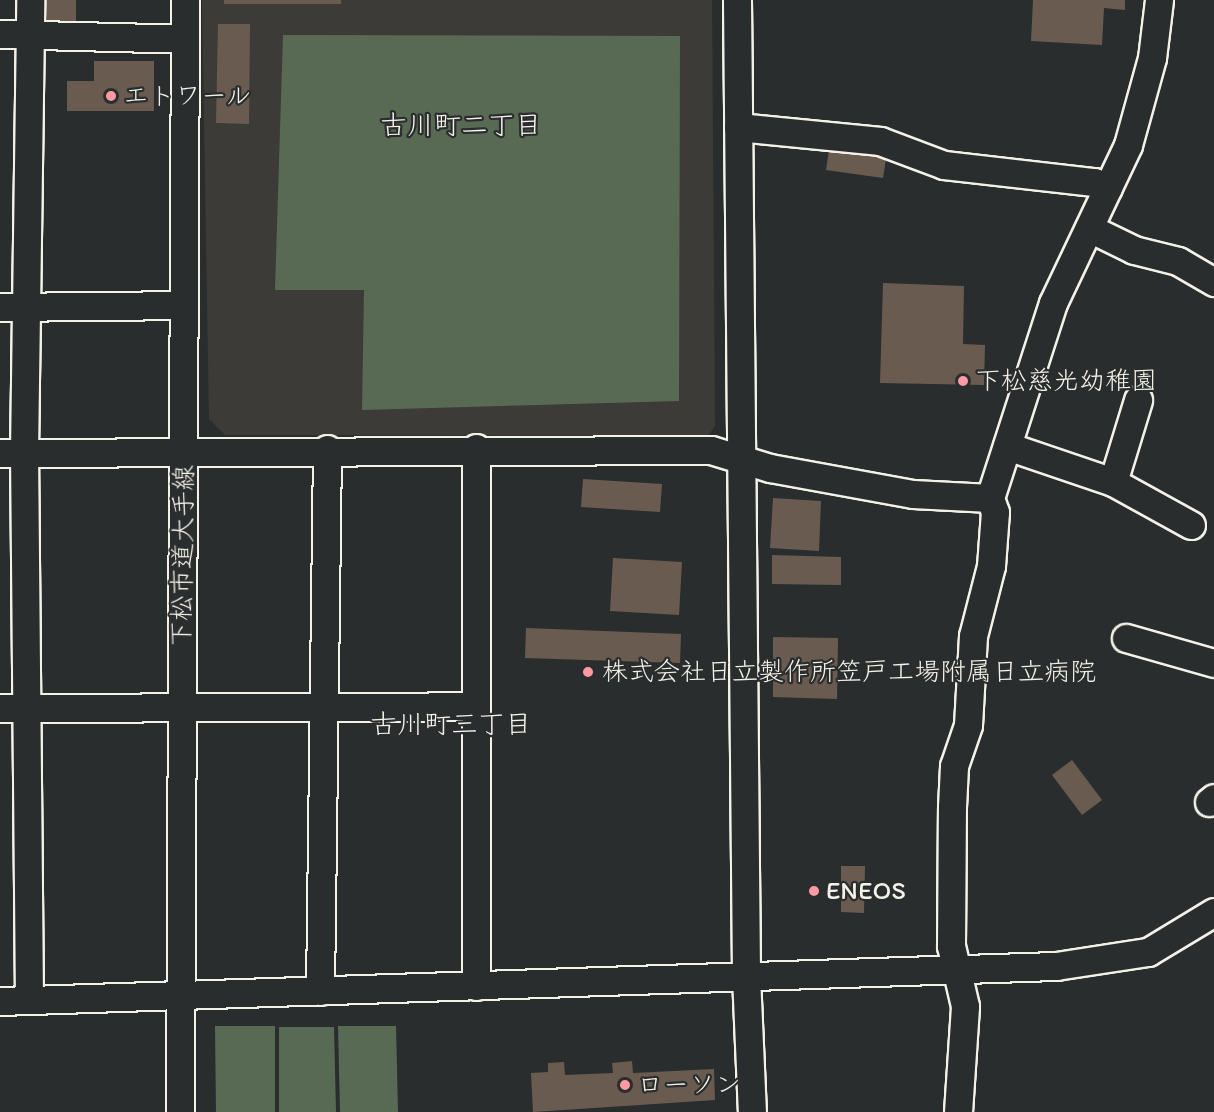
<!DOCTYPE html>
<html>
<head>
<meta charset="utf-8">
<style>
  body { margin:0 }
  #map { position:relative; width:1214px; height:1112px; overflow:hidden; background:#2a2d2e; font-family:Itim,"Klee One",sans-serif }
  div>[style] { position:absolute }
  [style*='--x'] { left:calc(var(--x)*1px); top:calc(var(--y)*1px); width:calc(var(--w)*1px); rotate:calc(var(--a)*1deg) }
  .built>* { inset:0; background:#3d3b38 }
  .green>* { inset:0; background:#596a54 }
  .building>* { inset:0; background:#6a5b51 }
  .roads { filter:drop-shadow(2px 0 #f4f1e8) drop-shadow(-2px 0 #f4f1e8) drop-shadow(0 2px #f4f1e8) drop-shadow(0 -2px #f4f1e8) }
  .minor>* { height:27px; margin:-13.5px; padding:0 13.5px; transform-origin:13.5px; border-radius:13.5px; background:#2a2d2e }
  .dots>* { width:16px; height:16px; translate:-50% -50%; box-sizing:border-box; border:3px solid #2a2d2e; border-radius:50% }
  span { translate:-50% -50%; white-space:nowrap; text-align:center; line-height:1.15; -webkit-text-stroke:4.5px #2a2d2e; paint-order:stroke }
  .poi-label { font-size:26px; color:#f4f1e8 }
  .left { translate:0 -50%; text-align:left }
  .street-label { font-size:26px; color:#f4f1e8 }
  .neighbourhood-label { font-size:27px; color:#f4f1e8 }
</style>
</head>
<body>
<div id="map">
  <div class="built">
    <i style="clip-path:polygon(202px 0,712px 0,715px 426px,708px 436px,225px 435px,209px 419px)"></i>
  </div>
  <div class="green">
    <i style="clip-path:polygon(283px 35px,680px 36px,679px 401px,362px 410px,364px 290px,275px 290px)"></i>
    <i style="clip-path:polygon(215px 1026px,275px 1026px,275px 1112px,216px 1112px)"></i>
    <i style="clip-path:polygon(338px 1026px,396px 1026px,398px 1112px,340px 1112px)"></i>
    <i style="clip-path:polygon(279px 1027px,334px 1027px,336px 1112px,279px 1112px)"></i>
  </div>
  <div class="building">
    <i style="clip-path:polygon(41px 0,76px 0,76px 25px,40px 24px)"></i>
    <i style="clip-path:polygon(224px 0,341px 0,341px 4px,224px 4px)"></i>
    <i style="clip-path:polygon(1033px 0,1125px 0,1125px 10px,1104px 8px,1102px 45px,1031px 41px)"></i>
    <i style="clip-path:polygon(218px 24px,250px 24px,249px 124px,216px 123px)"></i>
    <i style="clip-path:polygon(94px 61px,154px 61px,154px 111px,67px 111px,67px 81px,94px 81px)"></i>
    <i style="clip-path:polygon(830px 144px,887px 152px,883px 178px,826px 170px)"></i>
    <i style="clip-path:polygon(883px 283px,964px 286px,963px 344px,985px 345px,984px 385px,880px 383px)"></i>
    <i style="clip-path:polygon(583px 479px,662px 484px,660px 512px,581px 507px)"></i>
    <i style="clip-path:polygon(773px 498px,821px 501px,819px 551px,770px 548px)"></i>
    <i style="clip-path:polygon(772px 555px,841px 557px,841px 585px,772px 584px)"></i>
    <i style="clip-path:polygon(613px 558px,682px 562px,679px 615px,610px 611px)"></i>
    <i style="clip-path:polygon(526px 628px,681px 634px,680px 663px,525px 658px)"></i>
    <i style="clip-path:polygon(773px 637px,838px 638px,837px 699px,773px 697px)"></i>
    <i style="clip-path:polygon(1072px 760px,1102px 800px,1082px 815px,1052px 775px)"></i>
    <i style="clip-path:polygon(841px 866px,865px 866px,864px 913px,841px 912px)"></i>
    <i style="clip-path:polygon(632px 1061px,633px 1073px,714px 1069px,715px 1100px,533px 1112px,531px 1073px,548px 1072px,548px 1063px,564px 1062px,565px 1075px,613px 1073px,612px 1063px)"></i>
  </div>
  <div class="roads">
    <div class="minor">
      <i style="--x:737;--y:0;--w:976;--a:89.47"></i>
      <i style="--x:746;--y:976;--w:136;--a:87.5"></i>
      <i style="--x:0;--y:34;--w:185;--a:1.5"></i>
      <i style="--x:738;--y:127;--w:143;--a:5.6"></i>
      <i style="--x:880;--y:141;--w:68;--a:20.6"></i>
      <i style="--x:944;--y:165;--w:151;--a:6.5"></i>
      <i style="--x:1094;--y:182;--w:15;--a:23"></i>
      <i style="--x:1089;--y:228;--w:50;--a:26.1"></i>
      <i style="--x:1134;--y:250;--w:45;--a:14"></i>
      <i style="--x:1178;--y:261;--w:42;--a:30.3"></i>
      <i style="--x:0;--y:307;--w:183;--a:-0.6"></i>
      <i style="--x:1007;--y:446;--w:112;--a:18.8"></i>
      <i style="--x:1113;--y:482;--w:89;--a:28.9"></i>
      <i style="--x:0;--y:453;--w:711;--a:-0.24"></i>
      <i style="--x:711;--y:450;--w:62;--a:17"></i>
      <i style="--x:770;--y:468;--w:145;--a:10.3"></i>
      <i style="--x:913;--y:494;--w:77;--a:3"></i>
      <i style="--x:1113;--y:482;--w:86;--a:-73"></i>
      <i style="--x:1126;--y:638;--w:91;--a:15.9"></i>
      <i style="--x:0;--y:708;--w:473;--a:-0.2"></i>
      <i style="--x:1209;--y:802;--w:6;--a:-39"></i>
      <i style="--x:476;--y:986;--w:538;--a:-90"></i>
      <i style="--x:320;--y:991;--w:542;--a:-89.26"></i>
      <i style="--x:29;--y:999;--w:546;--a:-90.52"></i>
      <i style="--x:24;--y:453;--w:453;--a:-89.2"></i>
      <i style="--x:0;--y:1001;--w:1057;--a:-1.9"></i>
      <i style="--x:1056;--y:966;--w:93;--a:-8.7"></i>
      <i style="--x:1148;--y:952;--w:77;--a:-31.2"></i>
      <i style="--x:180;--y:1112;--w:1112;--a:-89.74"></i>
      <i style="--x:958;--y:1112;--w:106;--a:-86.2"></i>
      <i style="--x:965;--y:1006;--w:62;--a:-103.1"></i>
      <i style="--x:951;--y:946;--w:139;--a:-89.6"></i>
      <i style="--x:952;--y:807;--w:41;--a:-87.2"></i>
      <i style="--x:954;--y:766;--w:43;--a:-71.1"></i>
      <i style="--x:968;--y:725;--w:89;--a:-86.8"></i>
      <i style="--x:973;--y:636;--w:72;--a:-75.6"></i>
      <i style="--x:991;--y:566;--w:54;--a:-85.8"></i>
      <i style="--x:995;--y:512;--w:15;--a:-110"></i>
      <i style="--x:990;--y:498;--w:205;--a:-72.1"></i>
      <i style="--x:1053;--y:303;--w:175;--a:-64.6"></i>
      <i style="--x:1128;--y:145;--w:90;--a:-74.6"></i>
      <i style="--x:1152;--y:58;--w:58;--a:-83.1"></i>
    </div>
  </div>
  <div class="dots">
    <i style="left:111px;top:96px;background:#ff9aa2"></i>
    <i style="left:963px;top:381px;background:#ff9aa2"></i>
    <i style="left:588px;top:672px;background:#ff9aa2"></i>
    <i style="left:814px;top:891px;background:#ff9aa2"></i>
    <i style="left:625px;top:1085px;background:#ff9aa2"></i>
  </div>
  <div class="poi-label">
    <span class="left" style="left:123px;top:96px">エトワール</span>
    <span class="left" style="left:975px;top:381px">下松慈光幼稚園</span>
    <span class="left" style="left:602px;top:672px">株式会社日立製作所笠戸工場附属日立病院</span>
    <span class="left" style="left:826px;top:891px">ENEOS</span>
    <span class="left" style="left:637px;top:1085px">ローソン</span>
  </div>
  <div class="street-label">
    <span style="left:183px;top:556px;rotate:-89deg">下松市道大手線</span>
  </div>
  <div class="neighbourhood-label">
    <span style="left:461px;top:125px">古川町二丁目</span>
    <span style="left:451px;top:724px">古川町三丁目</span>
  </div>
</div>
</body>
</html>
